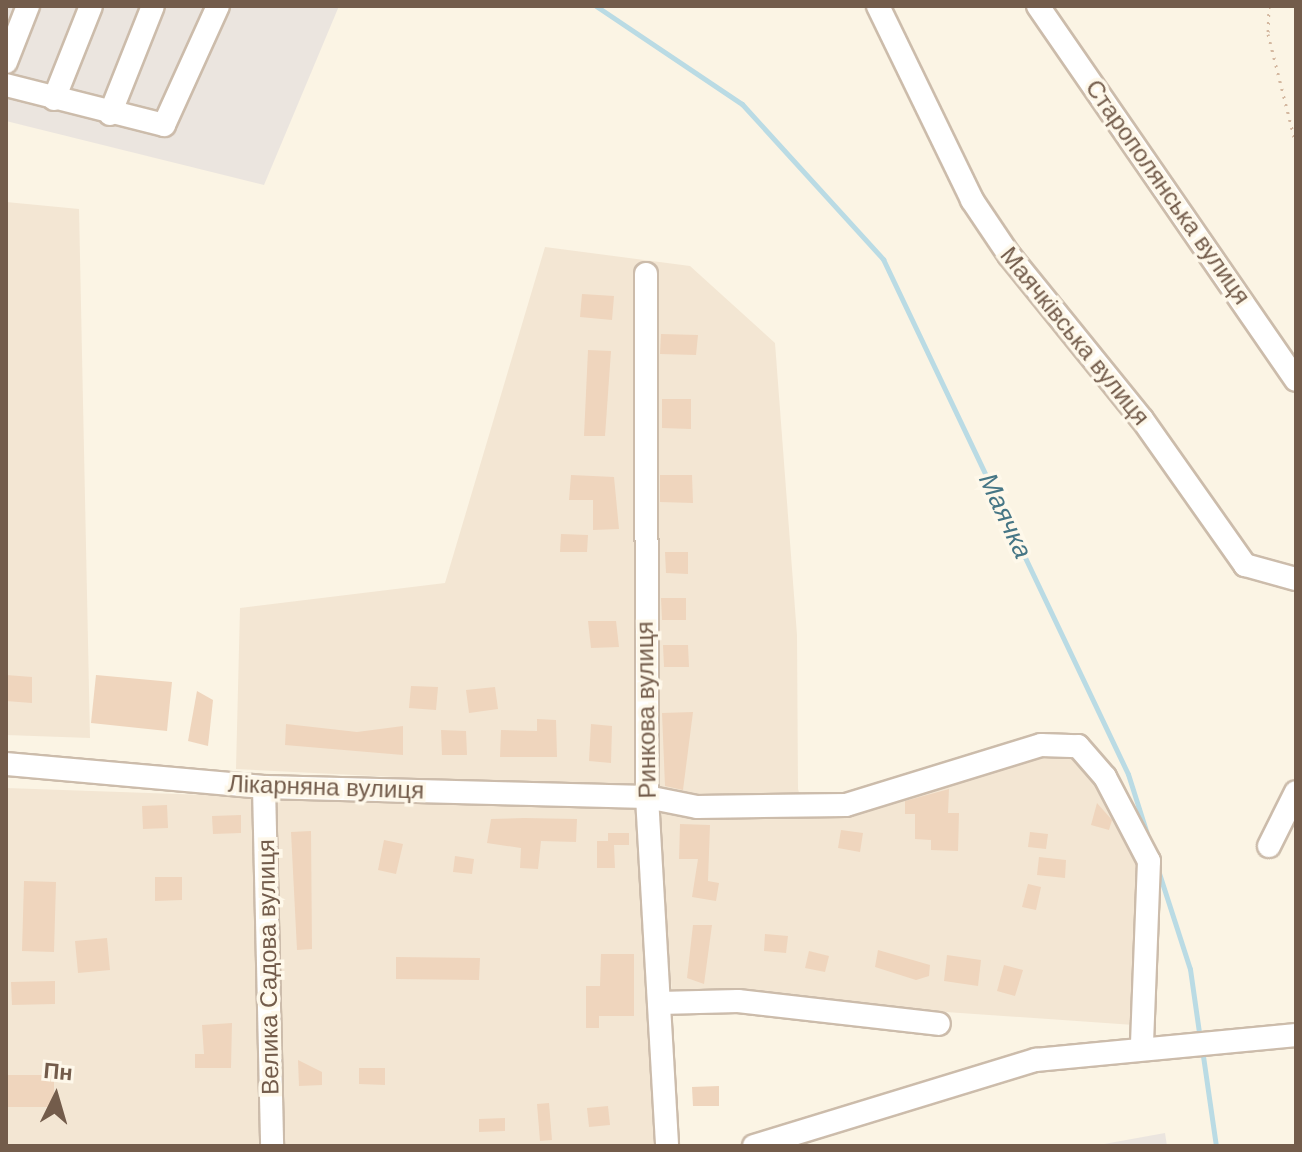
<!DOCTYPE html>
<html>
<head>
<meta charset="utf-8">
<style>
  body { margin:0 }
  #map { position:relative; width:1302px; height:1152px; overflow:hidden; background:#fbf4e4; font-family:Arial,sans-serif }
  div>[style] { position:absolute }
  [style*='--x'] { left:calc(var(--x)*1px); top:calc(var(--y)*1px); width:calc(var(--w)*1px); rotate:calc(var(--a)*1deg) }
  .residential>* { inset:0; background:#f3e6d3 }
  .industrial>* { inset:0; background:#ebe5df }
  .stream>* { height:5px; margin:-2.5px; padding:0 2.5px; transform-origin:2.5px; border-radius:2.5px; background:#badbe4 }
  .building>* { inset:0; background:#efd5bd }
  .path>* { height:3px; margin-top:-1.5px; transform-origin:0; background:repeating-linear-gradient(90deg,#d4b8a0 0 2px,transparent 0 8px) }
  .roads { filter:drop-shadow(2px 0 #ccbcab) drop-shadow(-2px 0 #ccbcab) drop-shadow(0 2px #ccbcab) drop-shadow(0 -2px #ccbcab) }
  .minor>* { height:22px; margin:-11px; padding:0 11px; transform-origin:11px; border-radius:11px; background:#fff }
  span { translate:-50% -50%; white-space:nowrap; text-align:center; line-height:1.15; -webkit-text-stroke:7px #fef8ea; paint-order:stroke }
  .street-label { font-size:24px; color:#735c4b }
  .water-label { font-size:26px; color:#467685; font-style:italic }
  .frame { position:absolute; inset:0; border:8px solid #735c4b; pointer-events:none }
  .north { position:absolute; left:16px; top:1056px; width:80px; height:80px; -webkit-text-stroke:6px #fef8ea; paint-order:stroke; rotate:5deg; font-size:22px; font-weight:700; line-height:32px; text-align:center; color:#735c4b }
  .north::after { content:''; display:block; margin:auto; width:28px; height:36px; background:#735c4b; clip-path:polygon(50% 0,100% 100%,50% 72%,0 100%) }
</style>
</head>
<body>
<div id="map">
  <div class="residential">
    <i style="clip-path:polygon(6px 202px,79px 209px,90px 738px,6px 735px)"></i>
    <i style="clip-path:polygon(545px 247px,690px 266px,775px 343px,797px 635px,798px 789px,805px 813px,1046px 752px,1075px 755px,1145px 853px,1134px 1025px,672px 993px,656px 790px,236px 769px,240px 608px,445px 583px)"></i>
    <i style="clip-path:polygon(6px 788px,638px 810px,654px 1146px,6px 1146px)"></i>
  </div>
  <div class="industrial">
    <i style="clip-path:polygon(6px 6px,339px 6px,264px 185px,6px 121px)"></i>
    <i style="clip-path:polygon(1165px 1133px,1167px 1146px,1093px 1146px)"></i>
  </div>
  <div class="stream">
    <i style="--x:596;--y:6;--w:176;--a:33.9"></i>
    <i style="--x:742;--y:104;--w:210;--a:47.7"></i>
    <i style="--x:883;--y:259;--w:570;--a:64.56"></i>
    <i style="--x:1128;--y:774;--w:63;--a:72.4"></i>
    <i style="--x:1158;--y:870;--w:104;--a:72.1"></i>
    <i style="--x:1190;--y:969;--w:71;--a:81.9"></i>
    <i style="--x:1202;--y:1049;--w:98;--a:81.8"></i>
  </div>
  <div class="building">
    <i style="clip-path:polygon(582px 294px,614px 296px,612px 320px,580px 317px)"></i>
    <i style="clip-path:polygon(661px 334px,698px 335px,696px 355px,660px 354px)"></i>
    <i style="clip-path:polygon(588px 350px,611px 351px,605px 436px,584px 436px)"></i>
    <i style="clip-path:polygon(662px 399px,691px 399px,691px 429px,662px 428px)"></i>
    <i style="clip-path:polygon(571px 475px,614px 477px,619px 529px,593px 530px,593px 500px,569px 500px)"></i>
    <i style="clip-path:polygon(660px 475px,692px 475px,693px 503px,660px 502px)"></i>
    <i style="clip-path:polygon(561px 534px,588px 535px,587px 552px,560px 552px)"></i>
    <i style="clip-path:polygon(665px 552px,688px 552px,688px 574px,666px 573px)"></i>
    <i style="clip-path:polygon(661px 598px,686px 598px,686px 620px,662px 620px)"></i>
    <i style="clip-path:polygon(588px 621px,616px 621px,619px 647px,591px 648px)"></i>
    <i style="clip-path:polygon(663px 645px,688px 645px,689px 667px,664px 667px)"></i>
    <i style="clip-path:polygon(6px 675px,32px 677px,32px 703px,6px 701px)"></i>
    <i style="clip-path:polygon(96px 675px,172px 682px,167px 731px,91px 723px)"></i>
    <i style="clip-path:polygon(411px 686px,438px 687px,436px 710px,409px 708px)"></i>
    <i style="clip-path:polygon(495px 687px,498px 709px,469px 713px,466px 690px)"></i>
    <i style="clip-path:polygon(197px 691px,213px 700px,208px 746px,188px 741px)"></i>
    <i style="clip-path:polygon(693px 712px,683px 790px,665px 786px,662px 713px)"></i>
    <i style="clip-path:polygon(537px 719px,556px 720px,557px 757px,500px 757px,501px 730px,537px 731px)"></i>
    <i style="clip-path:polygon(286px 724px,357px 732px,403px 726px,403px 755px,285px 745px)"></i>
    <i style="clip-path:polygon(591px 724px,612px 726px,611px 763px,589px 761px)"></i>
    <i style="clip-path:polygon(441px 730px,466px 731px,467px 755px,442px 755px)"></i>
    <i style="clip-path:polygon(949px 789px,948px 813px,959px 813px,958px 851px,931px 850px,931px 840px,915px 839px,915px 814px,905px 814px,905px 801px)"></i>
    <i style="clip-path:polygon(1097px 803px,1112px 820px,1109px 830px,1091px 825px)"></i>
    <i style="clip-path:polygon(167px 805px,168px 828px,143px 829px,142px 806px)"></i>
    <i style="clip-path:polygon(241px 815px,241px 833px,213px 834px,212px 816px)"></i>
    <i style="clip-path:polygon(524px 818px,577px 819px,576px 842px,541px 841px,538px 869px,520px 868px,521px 848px,487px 843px,491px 819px)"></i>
    <i style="clip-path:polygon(680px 824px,710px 825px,708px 881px,719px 883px,716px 901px,692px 897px,698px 859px,679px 859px)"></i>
    <i style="clip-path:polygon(841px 830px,863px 833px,860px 852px,838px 848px)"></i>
    <i style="clip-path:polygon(311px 831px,312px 949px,297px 950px,291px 832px)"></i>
    <i style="clip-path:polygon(1030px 832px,1048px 834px,1046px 849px,1028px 847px)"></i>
    <i style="clip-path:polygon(608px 833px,629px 833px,629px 845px,614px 845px,615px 868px,597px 868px,597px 841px,608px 841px)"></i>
    <i style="clip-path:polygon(384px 840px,403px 844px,396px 874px,378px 870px)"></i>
    <i style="clip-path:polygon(455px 856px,474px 859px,472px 874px,453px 872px)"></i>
    <i style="clip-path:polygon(1039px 857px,1066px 860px,1065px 878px,1037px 875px)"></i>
    <i style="clip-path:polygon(155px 877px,182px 877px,182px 900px,155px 901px)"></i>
    <i style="clip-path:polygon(24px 881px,56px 882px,54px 952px,22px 951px)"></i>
    <i style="clip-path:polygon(1028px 884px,1041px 887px,1036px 910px,1022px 907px)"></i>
    <i style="clip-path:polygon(693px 925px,712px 925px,704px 984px,687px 978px)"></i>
    <i style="clip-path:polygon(765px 934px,788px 936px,786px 953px,764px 951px)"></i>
    <i style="clip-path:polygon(107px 938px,110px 970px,78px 973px,75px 941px)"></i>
    <i style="clip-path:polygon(878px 950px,930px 965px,929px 976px,916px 980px,875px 967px)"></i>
    <i style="clip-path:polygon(809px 951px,829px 956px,825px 972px,805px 968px)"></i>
    <i style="clip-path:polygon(601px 954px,634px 954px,634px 1016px,599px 1016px,599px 1028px,586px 1028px,586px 986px,600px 986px)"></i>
    <i style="clip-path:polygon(947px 955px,981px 960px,978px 986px,944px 981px)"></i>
    <i style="clip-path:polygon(396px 957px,480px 958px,479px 980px,396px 979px)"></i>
    <i style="clip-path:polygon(1004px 965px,1023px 970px,1015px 996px,997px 991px)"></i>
    <i style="clip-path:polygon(55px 981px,55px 1004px,12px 1005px,11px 982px)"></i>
    <i style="clip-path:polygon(232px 1023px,231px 1068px,195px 1068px,195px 1054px,204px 1054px,202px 1025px)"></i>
    <i style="clip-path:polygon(298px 1060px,322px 1072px,322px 1085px,299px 1086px)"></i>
    <i style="clip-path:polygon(359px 1068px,385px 1068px,385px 1085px,359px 1084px)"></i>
    <i style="clip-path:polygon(6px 1075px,54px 1075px,54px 1107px,6px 1107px)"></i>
    <i style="clip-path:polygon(719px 1086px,719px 1106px,693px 1106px,692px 1087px)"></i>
    <i style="clip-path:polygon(549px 1103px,552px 1140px,540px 1141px,537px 1104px)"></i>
    <i style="clip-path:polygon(608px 1106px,610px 1125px,589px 1127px,587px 1108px)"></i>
    <i style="clip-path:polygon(505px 1118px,505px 1131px,479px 1132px,479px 1119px)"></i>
  </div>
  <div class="path">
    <i style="--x:1269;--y:6;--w:28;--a:92"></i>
    <i style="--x:1268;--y:34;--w:114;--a:75.8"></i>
  </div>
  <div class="roads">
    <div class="minor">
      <i style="--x:878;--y:6;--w:216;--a:64.1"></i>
      <i style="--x:972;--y:200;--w:66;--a:56.1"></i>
      <i style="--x:1009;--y:255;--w:211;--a:51"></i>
      <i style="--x:1142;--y:419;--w:179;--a:54.8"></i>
      <i style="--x:1245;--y:565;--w:53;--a:15.4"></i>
      <i style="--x:1038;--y:6;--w:454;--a:55.4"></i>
      <i style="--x:6;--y:62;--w:60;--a:-68.6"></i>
      <i style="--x:6;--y:85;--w:163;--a:14.2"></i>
      <i style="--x:164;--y:125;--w:131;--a:-65.6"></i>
      <i style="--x:54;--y:99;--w:100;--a:-68.3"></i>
      <i style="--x:110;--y:114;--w:116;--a:-68.3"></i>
      <i style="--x:646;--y:274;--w:523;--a:89.89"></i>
      <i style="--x:647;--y:797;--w:350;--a:86.7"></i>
      <i style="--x:6;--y:764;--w:259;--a:5.1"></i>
      <i style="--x:264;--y:787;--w:383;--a:1.5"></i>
      <i style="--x:647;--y:797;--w:51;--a:11.3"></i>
      <i style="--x:697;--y:807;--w:149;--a:-0.8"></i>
      <i style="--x:846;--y:805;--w:204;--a:-17.1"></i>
      <i style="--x:1041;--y:745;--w:37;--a:2"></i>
      <i style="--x:1078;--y:746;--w:41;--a:48.9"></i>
      <i style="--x:1105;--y:777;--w:95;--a:62.4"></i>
      <i style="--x:1149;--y:861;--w:186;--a:92.2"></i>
      <i style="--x:264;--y:787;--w:359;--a:88.7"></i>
      <i style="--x:1269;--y:846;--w:60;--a:-63.4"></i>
      <i style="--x:660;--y:1003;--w:78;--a:-1.5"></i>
      <i style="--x:738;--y:1001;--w:202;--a:6.5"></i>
      <i style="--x:754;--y:1146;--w:295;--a:-17"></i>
      <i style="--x:1036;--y:1060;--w:261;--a:-5.5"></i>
    </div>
  </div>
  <div class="street-label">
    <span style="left:1168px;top:192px;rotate:55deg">Старополянська вулиця</span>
    <span style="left:1075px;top:336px;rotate:51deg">Маячківська вулиця</span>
    <span style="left:646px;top:710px;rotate:-91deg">Ринкова вулиця</span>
    <span style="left:326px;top:787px;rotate:2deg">Лікарняна вулиця</span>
    <span style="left:268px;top:967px;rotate:-91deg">Велика Садова вулиця</span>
  </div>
  <div class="water-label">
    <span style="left:1005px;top:516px;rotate:65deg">Маячка</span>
  </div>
  <div class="frame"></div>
  <div class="north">Пн</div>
</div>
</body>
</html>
